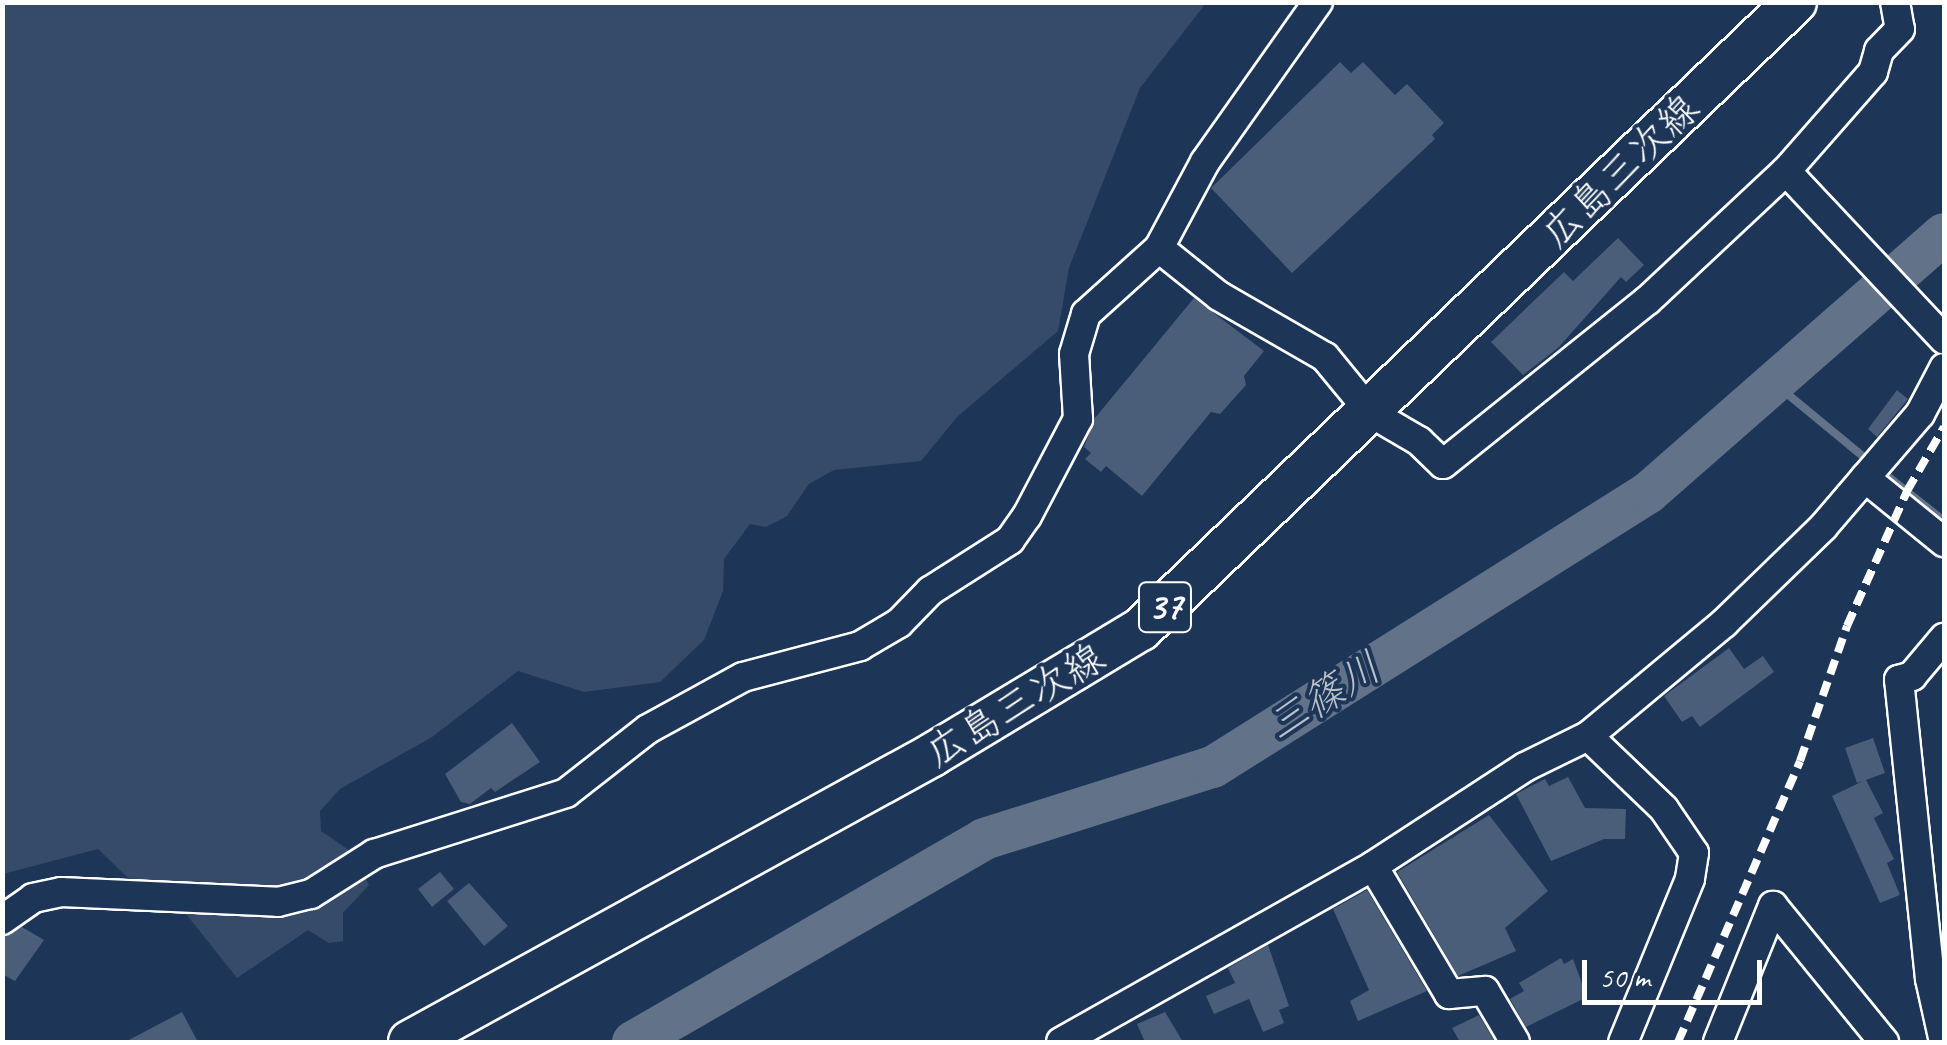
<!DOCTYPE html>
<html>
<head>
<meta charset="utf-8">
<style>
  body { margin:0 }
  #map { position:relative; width:1947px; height:1045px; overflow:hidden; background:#1d3557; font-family:Caveat,"Klee One",sans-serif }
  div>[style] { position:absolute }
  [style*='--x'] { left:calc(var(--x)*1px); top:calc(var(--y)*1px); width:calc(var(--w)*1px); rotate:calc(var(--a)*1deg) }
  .green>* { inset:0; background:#364b69 }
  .stream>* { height:8px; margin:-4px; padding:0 4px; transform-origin:4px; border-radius:4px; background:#617289 }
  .river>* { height:42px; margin:-21px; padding:0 21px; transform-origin:21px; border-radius:21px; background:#617289 }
  .building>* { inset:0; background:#4a5d79 }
  .roads { filter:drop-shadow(2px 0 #fff) drop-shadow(-2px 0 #fff) drop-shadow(0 2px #fff) drop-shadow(0 -2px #fff) }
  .street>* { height:28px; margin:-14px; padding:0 14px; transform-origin:14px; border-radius:14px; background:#1d3557 }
  .primary>* { height:42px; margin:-21px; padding:0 21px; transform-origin:21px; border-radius:21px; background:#1d3557 }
  .rail>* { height:8px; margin-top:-4px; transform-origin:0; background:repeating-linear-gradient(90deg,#fff 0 15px,transparent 0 23px) }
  span { translate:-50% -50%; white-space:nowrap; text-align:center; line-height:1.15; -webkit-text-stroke:8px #1d3557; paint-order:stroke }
  .shield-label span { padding:2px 8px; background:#1d3557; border:2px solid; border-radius:8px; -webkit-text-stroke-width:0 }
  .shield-label { font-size:38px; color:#fff; font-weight:700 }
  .street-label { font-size:40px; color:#fff }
  .water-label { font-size:42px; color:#b8c0ca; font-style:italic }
  .frame { position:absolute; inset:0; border:5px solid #fff; pointer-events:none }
  .scale { position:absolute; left:1582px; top:960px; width:180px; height:45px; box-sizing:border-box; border:5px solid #fff; border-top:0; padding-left:12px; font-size:30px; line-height:35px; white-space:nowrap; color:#fff; -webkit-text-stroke:8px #1d3557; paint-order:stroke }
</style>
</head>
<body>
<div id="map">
  <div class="green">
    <i style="clip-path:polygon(2px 3px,1206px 3px,1140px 88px,1069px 268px,1058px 331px,957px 417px,921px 461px,834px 470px,809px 484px,787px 516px,766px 527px,750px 524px,724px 559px,723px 591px,704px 640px,660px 682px,584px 692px,518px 671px,432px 737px,340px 789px,320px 811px,321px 831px,353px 853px,369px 885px,343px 913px,343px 941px,329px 943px,308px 930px,237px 978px,167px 890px,128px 878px,98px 849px,3px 874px)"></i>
  </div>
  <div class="stream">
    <i style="--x:1774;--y:383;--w:124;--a:39.5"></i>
    <i style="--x:1881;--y:471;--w:80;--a:38.4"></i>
  </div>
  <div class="river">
    <i style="--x:633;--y:1042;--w:405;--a:-30"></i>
    <i style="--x:984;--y:839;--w:240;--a:-17.5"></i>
    <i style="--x:1213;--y:767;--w:514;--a:-32.21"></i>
    <i style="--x:1648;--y:493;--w:393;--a:-41.2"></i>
  </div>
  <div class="building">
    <i style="clip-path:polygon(1340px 62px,1351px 73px,1363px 62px,1395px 95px,1407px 84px,1444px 123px,1432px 135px,1435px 139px,1292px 273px,1211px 188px)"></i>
    <i style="clip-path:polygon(1618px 238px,1644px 265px,1626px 282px,1621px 277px,1558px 348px,1523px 375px,1491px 342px,1564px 272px,1573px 281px)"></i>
    <i style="clip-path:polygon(1194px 298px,1264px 351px,1244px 376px,1246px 385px,1220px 414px,1211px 412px,1142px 496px,1106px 466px,1101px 472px,1085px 459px,1091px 453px,1084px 447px,1095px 418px)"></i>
    <i style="clip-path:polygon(1897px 390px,1908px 399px,1877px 437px,1868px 429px)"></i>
    <i style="clip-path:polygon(1729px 648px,1744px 669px,1763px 656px,1774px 672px,1700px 727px,1692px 716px,1682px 722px,1664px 696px)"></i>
    <i style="clip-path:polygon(512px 723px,540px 762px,495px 792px,491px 788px,470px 804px,461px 802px,445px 774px)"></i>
    <i style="clip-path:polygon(1873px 738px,1885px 773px,1866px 780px,1883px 813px,1874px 818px,1894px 859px,1887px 863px,1900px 895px,1880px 903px,1832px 796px,1863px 781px,1857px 783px,1845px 748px)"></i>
    <i style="clip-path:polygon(1568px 777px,1585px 808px,1626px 809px,1625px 839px,1604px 839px,1551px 861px,1516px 794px,1545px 779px,1549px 786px)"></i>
    <i style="clip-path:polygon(1489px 815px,1548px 891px,1505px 928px,1516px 951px,1458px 976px,1397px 872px)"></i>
    <i style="clip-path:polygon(440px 872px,454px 889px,432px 907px,418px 889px)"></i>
    <i style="clip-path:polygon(469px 883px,508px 926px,484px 946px,447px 901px)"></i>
    <i style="clip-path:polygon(1367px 890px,1427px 991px,1358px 1021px,1350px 1001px,1369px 990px,1333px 909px)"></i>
    <i style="clip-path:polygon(22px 927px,44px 940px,15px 981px,2px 974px,2px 937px)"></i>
    <i style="clip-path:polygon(1268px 945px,1289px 1006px,1279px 1010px,1284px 1023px,1263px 1032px,1249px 999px,1214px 1014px,1206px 996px,1235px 983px,1228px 968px)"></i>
    <i style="clip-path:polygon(1561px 958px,1564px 964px,1573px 959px,1587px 997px,1526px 1027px,1510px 999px,1524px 991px,1519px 983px)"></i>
    <i style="clip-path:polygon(182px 1012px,198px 1042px,125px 1042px)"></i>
    <i style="clip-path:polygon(1165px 1012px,1183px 1042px,1145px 1042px,1137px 1024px)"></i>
    <i style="clip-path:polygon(1477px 1016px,1479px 1015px,1495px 1042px,1460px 1042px,1452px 1028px)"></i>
  </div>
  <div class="roads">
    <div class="street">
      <i style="--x:1895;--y:2;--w:27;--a:80"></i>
      <i style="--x:1900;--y:29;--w:30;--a:134"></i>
      <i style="--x:1879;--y:51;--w:22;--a:106"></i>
      <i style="--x:1873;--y:72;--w:132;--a:131.3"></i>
      <i style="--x:1786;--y:171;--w:231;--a:46.8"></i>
      <i style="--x:1159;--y:248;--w:77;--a:38.7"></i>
      <i style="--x:1219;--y:296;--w:122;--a:29.9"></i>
      <i style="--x:1325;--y:357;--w:72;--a:50.6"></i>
      <i style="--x:1371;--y:413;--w:56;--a:30.3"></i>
      <i style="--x:1419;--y:441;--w:33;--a:44"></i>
      <i style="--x:1443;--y:464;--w:263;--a:-38.7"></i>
      <i style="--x:1648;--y:300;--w:189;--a:-43.1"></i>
      <i style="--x:1865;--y:478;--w:102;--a:39"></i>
      <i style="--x:1588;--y:736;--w:105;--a:43.8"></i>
      <i style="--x:1664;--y:809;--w:53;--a:55.7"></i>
      <i style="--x:1694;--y:853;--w:26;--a:99"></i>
      <i style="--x:1690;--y:879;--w:176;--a:112.3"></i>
      <i style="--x:1373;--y:866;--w:149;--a:59.3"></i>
      <i style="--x:1449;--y:994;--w:36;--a:-5"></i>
      <i style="--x:1485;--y:991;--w:59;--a:59.5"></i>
      <i style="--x:2;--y:920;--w:38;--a:-35"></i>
      <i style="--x:33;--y:898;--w:29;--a:-12"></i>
      <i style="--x:61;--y:892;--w:217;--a:2.6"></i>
      <i style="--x:278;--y:902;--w:34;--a:-14"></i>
      <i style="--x:311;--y:894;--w:75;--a:-32.4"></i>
      <i style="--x:374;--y:854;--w:201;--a:-17.6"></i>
      <i style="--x:566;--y:793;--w:104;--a:-38"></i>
      <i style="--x:648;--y:729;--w:108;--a:-28.7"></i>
      <i style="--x:743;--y:677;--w:121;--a:-14.8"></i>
      <i style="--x:860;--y:646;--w:45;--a:-30.5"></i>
      <i style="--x:899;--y:623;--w:45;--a:-45.9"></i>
      <i style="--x:930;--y:591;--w:95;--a:-32.5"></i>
      <i style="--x:1010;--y:540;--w:29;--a:-55"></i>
      <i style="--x:1027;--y:516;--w:110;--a:-62.3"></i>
      <i style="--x:1078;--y:419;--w:65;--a:-93.5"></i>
      <i style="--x:1074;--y:354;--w:42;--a:-73.3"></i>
      <i style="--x:1086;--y:314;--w:98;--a:-42.1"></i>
      <i style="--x:1159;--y:248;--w:98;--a:-61.9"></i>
      <i style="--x:1205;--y:162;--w:196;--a:-54.8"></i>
      <i style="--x:1061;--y:1042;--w:358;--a:-29.4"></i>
      <i style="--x:1373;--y:866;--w:181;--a:-33.1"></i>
      <i style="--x:1525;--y:767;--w:70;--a:-26.2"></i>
      <i style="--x:1588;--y:736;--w:177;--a:-39.7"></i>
      <i style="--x:1724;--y:623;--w:138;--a:-44.1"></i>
      <i style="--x:1823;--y:527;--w:149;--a:-49.4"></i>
      <i style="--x:1920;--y:414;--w:52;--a:-62.4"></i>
      <i style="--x:1718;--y:1042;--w:147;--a:-68"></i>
      <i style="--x:1773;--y:906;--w:176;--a:50.8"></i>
      <i style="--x:1944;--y:1042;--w:65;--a:-102.5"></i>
      <i style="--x:1930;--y:979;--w:301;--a:-95.9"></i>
      <i style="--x:1899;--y:680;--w:14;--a:-17"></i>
      <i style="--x:1912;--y:676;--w:50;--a:-49.9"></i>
    </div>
    <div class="primary">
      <i style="--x:410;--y:1042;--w:596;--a:-28.8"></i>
      <i style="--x:932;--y:755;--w:244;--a:-31.1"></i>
      <i style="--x:1141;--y:629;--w:906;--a:-43.79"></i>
    </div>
  </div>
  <div class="rail">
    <i style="--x:1678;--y:1042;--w:306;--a:-66.5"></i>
    <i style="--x:1800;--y:761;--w:143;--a:-70.8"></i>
    <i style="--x:1847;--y:626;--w:148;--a:-66"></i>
    <i style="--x:1907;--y:491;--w:74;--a:-60"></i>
  </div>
  <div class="shield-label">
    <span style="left:1165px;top:607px">37</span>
  </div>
  <div class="street-label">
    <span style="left:1620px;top:171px;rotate:-44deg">広島三次線</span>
    <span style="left:1015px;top:705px;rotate:-31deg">広島三次線</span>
  </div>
  <div class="water-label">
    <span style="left:1324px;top:697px;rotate:-32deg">三篠川</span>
  </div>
  <div class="frame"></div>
  <div class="scale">50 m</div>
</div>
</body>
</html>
